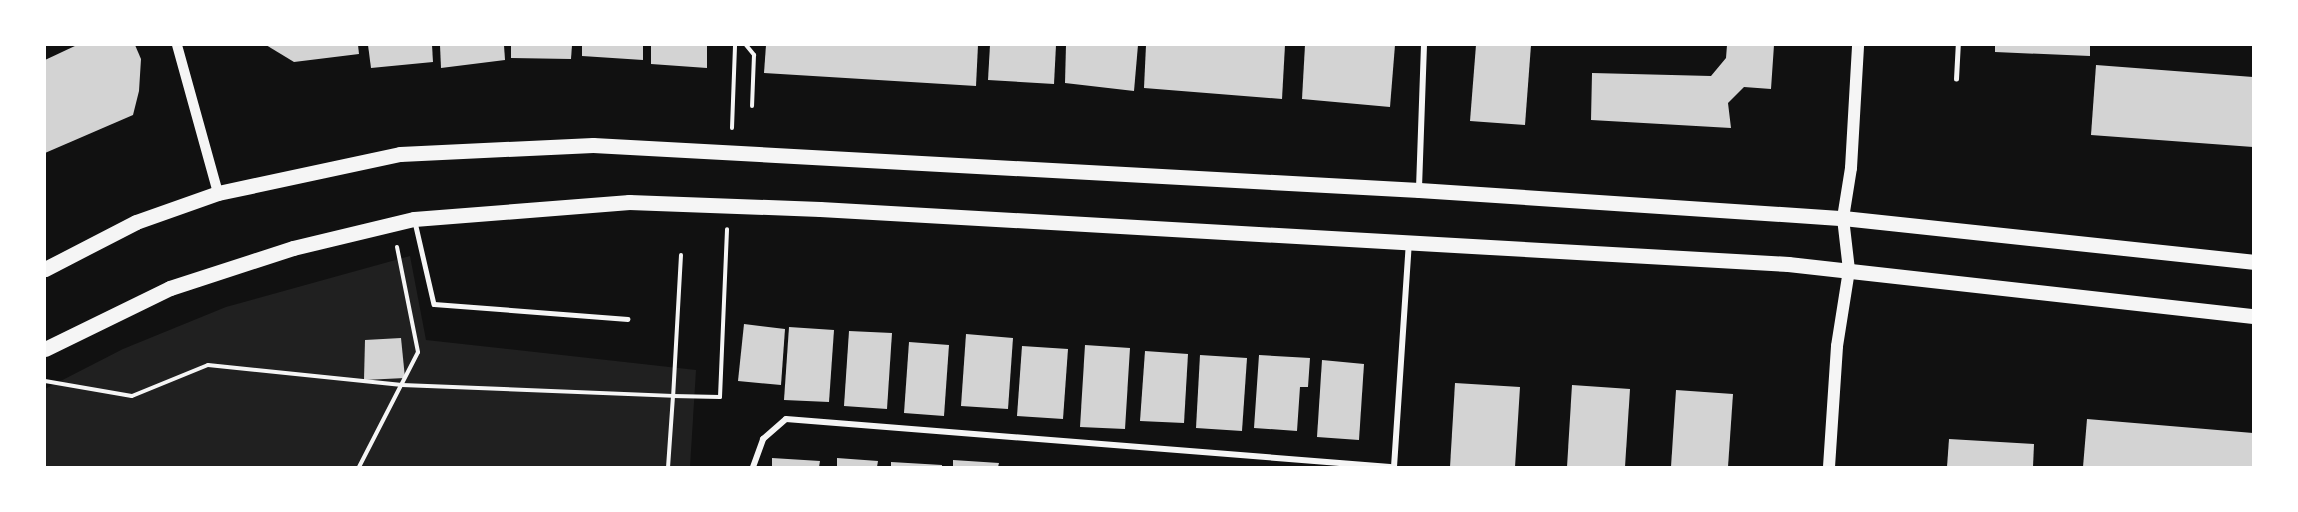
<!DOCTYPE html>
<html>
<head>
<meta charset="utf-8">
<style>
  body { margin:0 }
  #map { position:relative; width:2298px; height:512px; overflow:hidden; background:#111; font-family:"Playfair Display",serif }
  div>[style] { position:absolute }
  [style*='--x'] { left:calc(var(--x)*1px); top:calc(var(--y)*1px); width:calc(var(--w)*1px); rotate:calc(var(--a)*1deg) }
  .green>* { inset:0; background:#202020 }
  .building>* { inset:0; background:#d3d3d3 }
  .path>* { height:4px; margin:-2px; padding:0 2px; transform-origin:2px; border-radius:2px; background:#f5f5f5 }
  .service>* { height:4.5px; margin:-2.25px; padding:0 2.25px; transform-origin:2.25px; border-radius:2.25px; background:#f5f5f5 }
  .minor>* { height:6px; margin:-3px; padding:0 3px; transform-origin:3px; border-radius:3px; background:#f5f5f5 }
  .tertiary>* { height:10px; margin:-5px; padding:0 5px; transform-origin:5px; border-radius:5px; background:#f5f5f5 }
  .secondary>* { height:12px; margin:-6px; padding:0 6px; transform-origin:6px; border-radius:6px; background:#f5f5f5 }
  .primary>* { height:15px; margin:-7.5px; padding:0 7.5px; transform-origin:7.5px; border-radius:7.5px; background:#f5f5f5 }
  span { translate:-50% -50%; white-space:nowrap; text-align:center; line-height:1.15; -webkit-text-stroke:4.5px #fff; paint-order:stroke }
  .frame { position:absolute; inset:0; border:46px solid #fff; pointer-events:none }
</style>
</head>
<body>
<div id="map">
  <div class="green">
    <i style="clip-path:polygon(410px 256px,426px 340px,696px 370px,690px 467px,45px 467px,45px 389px,123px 349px,226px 307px)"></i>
  </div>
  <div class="building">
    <i style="clip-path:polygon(77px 45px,135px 45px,141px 59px,139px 91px,133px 115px,45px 153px,45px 60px)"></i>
    <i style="clip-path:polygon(266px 45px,358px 45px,359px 54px,294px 62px)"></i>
    <i style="clip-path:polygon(368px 45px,432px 45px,433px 62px,371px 68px)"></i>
    <i style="clip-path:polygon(440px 45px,504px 45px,505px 60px,441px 68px)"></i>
    <i style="clip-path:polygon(511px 45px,572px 45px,571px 59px,511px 58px)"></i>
    <i style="clip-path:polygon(582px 45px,643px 45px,643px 60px,582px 56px)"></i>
    <i style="clip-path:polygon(651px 45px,707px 45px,707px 68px,651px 64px)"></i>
    <i style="clip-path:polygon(766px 45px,978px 45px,976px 86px,764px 73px)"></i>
    <i style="clip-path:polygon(990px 45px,1056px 45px,1054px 84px,988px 80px)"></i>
    <i style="clip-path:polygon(1066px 45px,1138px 45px,1134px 91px,1065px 83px)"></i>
    <i style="clip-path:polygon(1146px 45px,1285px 45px,1282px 99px,1144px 88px)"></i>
    <i style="clip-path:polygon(1305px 45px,1395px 45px,1390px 107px,1302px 99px)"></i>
    <i style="clip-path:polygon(1476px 45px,1531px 45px,1525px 125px,1470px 121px)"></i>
    <i style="clip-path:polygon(1727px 45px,1774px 45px,1771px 89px,1744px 87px,1728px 103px,1731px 128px,1591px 120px,1592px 73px,1711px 76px,1726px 58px)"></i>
    <i style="clip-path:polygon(1995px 45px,2090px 45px,2090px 56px,1995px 52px)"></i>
    <i style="clip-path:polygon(2096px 65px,2253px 77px,2253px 147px,2091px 135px)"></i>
    <i style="clip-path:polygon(744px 324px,785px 329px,781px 385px,738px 381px)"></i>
    <i style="clip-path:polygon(789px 327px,834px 330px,829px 402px,784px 400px)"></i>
    <i style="clip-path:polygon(849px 331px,892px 333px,887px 409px,844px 406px)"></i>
    <i style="clip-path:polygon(966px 334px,1013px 338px,1008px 409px,961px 406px)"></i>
    <i style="clip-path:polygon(401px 338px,405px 378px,364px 380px,365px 340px)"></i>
    <i style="clip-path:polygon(909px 342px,949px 345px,944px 416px,904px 413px)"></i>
    <i style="clip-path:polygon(1085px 345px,1130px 348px,1125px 429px,1080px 427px)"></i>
    <i style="clip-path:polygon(1022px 346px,1068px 349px,1063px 419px,1017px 416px)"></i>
    <i style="clip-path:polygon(1145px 351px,1188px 354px,1184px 423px,1140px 421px)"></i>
    <i style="clip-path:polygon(1200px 355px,1247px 358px,1242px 431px,1196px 428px)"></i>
    <i style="clip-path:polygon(1259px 355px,1310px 358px,1308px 387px,1300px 387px,1297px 431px,1254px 428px)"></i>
    <i style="clip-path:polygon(1322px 360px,1364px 364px,1359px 440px,1317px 437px)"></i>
    <i style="clip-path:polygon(1455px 383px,1520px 387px,1515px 467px,1450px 467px)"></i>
    <i style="clip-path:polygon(1572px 385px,1630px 389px,1625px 467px,1567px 467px)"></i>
    <i style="clip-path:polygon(1676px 390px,1733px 394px,1728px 467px,1671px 467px)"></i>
    <i style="clip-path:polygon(2087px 419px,2253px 433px,2253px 467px,2083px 467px)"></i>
    <i style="clip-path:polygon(1949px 439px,2034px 444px,2033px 467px,1947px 467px)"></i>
    <i style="clip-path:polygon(772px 458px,820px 461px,819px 467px,772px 467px)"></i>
    <i style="clip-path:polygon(837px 458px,878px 461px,877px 467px,837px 467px)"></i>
    <i style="clip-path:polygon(953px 460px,999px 463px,998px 467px,953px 467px)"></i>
    <i style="clip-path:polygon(891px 462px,942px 465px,942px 467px,891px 467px)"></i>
  </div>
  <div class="path">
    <i style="--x:746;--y:45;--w:13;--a:51"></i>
    <i style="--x:754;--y:55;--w:51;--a:92.2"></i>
    <i style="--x:732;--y:128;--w:83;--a:-87.9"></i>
    <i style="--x:681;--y:255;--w:141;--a:93.2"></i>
    <i style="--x:673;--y:396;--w:47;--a:1.2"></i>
    <i style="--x:720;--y:397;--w:168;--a:-87.6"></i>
    <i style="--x:45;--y:381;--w:88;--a:9.8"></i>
    <i style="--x:132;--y:396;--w:82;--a:-22.2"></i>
    <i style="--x:208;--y:365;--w:195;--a:5.9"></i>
    <i style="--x:402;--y:385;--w:271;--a:2.3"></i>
    <i style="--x:673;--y:396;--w:71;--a:94"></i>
    <i style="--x:359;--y:467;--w:129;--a:-62.8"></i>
    <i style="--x:418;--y:352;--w:107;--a:-101.3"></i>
  </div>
  <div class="service">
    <i style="--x:1956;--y:79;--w:34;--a:-87"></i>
    <i style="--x:415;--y:222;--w:84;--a:77"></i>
    <i style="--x:434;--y:304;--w:194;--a:4.4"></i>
  </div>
  <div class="minor">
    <i style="--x:1419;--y:188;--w:143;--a:-88"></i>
    <i style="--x:753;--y:467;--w:30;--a:-70"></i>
    <i style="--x:763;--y:439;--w:30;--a:-41"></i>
    <i style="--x:786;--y:419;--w:606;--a:4.54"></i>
    <i style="--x:1394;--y:467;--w:224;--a:-86.2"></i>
  </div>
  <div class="tertiary">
    <i style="--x:177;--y:45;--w:154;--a:74.5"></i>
  </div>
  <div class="secondary">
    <i style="--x:1829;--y:467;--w:121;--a:-86.2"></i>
    <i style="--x:1837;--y:346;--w:77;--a:-81"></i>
    <i style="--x:1849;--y:270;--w:52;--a:-96.6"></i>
    <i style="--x:1843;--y:218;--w:51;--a:-80.9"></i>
    <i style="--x:1851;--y:168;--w:123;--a:-86.7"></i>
  </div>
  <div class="primary">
    <i style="--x:45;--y:269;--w:102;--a:-27.3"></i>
    <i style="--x:136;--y:222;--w:87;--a:-19.5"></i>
    <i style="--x:218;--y:193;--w:186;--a:-12.1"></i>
    <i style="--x:400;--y:154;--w:193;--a:-2.7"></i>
    <i style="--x:593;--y:145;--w:827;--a:3.12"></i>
    <i style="--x:1419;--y:190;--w:425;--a:3.8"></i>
    <i style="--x:1843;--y:218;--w:412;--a:6.1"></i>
    <i style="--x:45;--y:349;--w:139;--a:-26"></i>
    <i style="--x:170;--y:288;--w:129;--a:-18"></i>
    <i style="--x:293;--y:248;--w:124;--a:-13.5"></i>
    <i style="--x:414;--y:219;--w:216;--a:-4.5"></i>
    <i style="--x:629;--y:202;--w:191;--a:2.1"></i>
    <i style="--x:820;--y:209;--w:970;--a:3.25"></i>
    <i style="--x:1788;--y:264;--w:468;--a:6.4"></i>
  </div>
  <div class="frame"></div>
</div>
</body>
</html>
